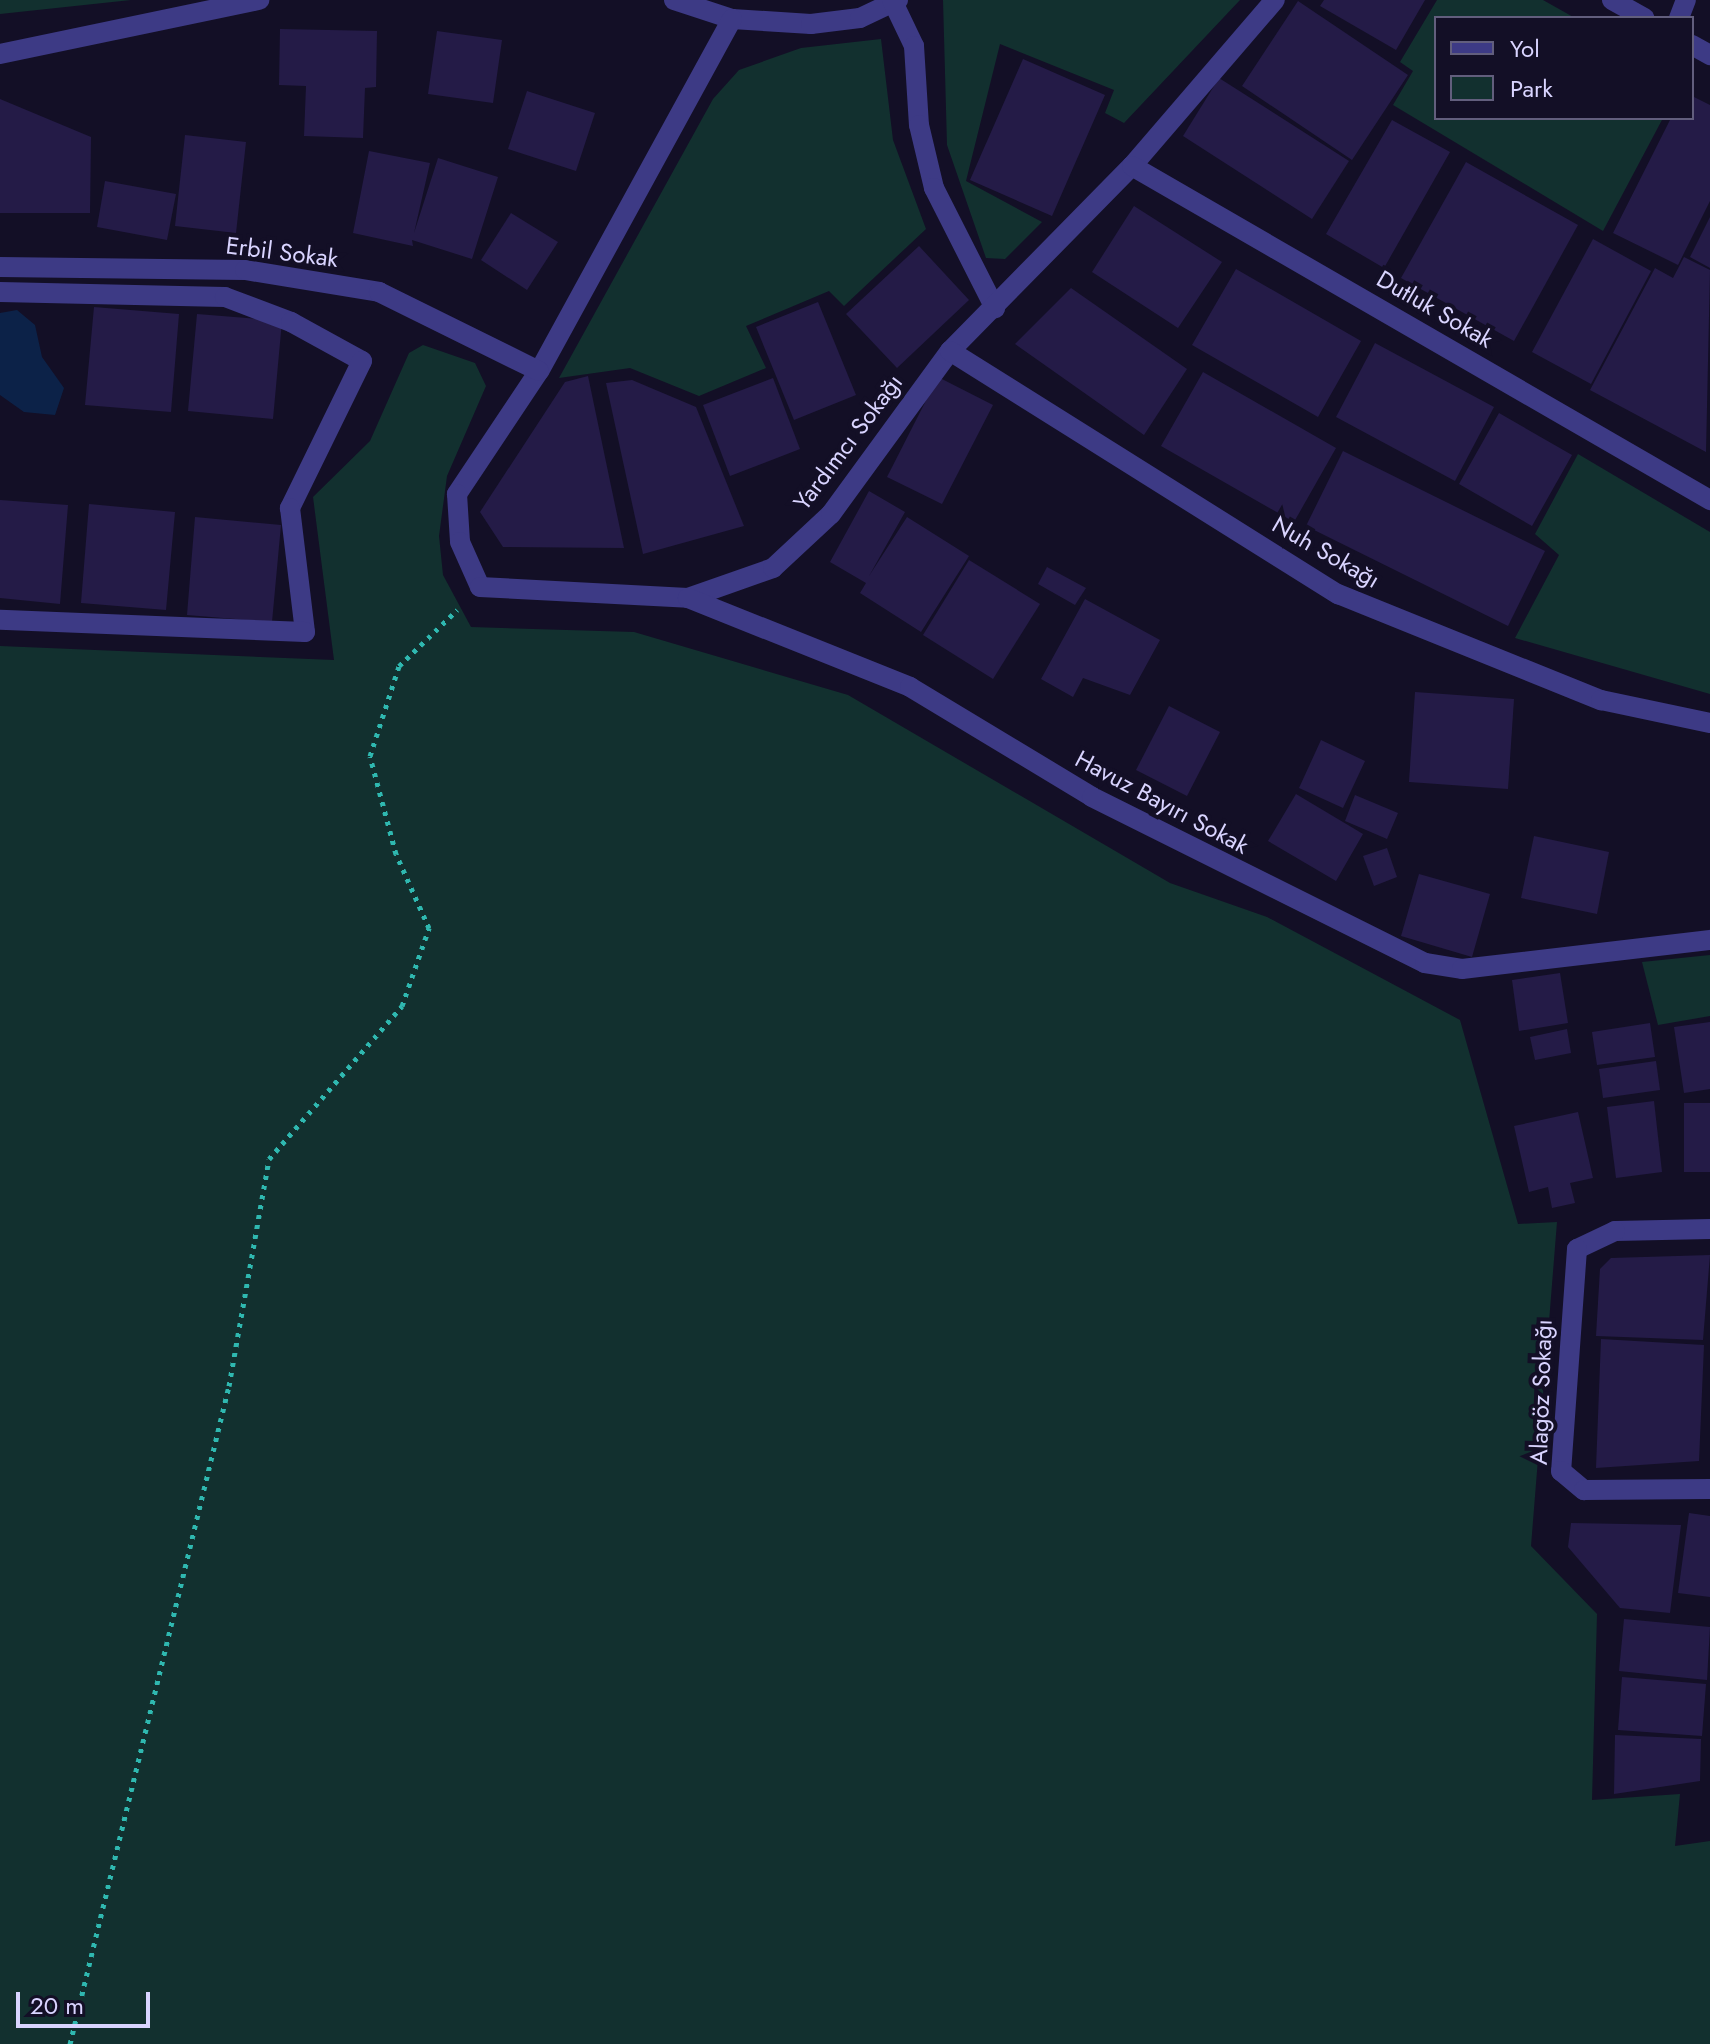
<!DOCTYPE html>
<html>
<head>
<meta charset="utf-8">
<style>
  body { margin:0 }
  #map { position:relative; width:1710px; height:2044px; overflow:hidden; background:#130f26; font-family:Jost,sans-serif }
  div>[style] { position:absolute }
  [style*='--x'] { left:calc(var(--x)*1px); top:calc(var(--y)*1px); width:calc(var(--w)*1px); rotate:calc(var(--a)*1deg) }
  .green>* { inset:0; background:#12302f }
  .water>* { inset:0; background:#0c2248 }
  .building>* { inset:0; background:#241b47 }
  .path>* { height:5px; margin-top:-2.5px; transform-origin:0; background:repeating-linear-gradient(90deg,#2fb8b0 0 4px,transparent 0 10px) }
  .minor>* { height:20px; margin:-10px; padding:0 10px; transform-origin:10px; border-radius:10px; background:#3d3a85 }
  span { translate:-50% -50%; white-space:nowrap; text-align:center; line-height:1.15; -webkit-text-stroke:8px #130f26; paint-order:stroke }
  .street-label { font-size:24px; color:#d9d4ff }
  .legend { position:absolute; left:1434px; top:16px; width:260px; height:104px; box-sizing:border-box; background:#130f26; border:2px solid #625e7d; margin:0; padding:10px 14px; list-style:none; font-size:24px; color:#d9d4ff }
  .legend li { display:flex; align-items:center; gap:16px; height:40px }
  .legend b { width:40px; border:2px solid #625e7d }
  .scale { position:absolute; left:16px; top:1992px; width:134px; height:36px; box-sizing:border-box; border:4px solid #d9d4ff; border-top:0; padding-left:10px; font-size:24px; line-height:28px; white-space:nowrap; color:#d9d4ff; -webkit-text-stroke:6px #130f26; paint-order:stroke }
</style>
</head>
<body>
<div id="map">
  <div class="green">
    <i style="clip-path:polygon(0 0,131px 0,0 14px)"></i>
    <i style="clip-path:polygon(943px 0,1240px 0,1124px 123px,1105px 113px,1114px 90px,1000px 44px,966px 181px,1042px 222px,1005px 259px,986px 258px,947px 145px)"></i>
    <i style="clip-path:polygon(1437px 0,1543px 0,1575px 18px,1436px 18px,1436px 118px,1663px 118px,1603px 231px,1393px 105px,1413px 71px,1400px 62px)"></i>
    <i style="clip-path:polygon(881px 39px,893px 140px,926px 229px,844px 306px,829px 291px,746px 326px,766px 368px,699px 396px,630px 368px,559px 378px,713px 99px,739px 70px,801px 48px)"></i>
    <i style="clip-path:polygon(423px 345px,475px 363px,486px 386px,447px 476px,439px 536px,443px 575px,471px 627px,634px 632px,848px 695px,1170px 883px,1267px 917px,1460px 1020px,1518px 1224px,1557px 1222px,1531px 1546px,1597px 1614px,1592px 1800px,1680px 1794px,1675px 1846px,1710px 1841px,1710px 2044px,0 2044px,0 646px,334px 660px,313px 497px,370px 441px,409px 353px)"></i>
    <i style="clip-path:polygon(1578px 454px,1710px 532px,1710px 694px,1515px 638px,1559px 555px,1535px 534px)"></i>
    <i style="clip-path:polygon(1710px 955px,1710px 1016px,1658px 1025px,1642px 962px)"></i>
  </div>
  <div class="water">
    <i style="clip-path:polygon(17px 310px,35px 325px,42px 357px,64px 388px,55px 415px,24px 412px,0 395px,0 313px)"></i>
  </div>
  <div class="building">
    <i style="clip-path:polygon(1324px 0,1425px 0,1396px 50px,1320px 6px)"></i>
    <i style="clip-path:polygon(1298px 1px,1408px 75px,1352px 160px,1242px 86px)"></i>
    <i style="clip-path:polygon(280px 29px,377px 31px,376px 87px,365px 88px,363px 138px,304px 136px,306px 86px,279px 85px)"></i>
    <i style="clip-path:polygon(437px 31px,502px 40px,493px 103px,428px 94px)"></i>
    <i style="clip-path:polygon(1023px 59px,1105px 95px,1052px 216px,970px 180px)"></i>
    <i style="clip-path:polygon(1219px 78px,1349px 161px,1312px 219px,1183px 136px)"></i>
    <i style="clip-path:polygon(527px 91px,595px 113px,576px 171px,508px 149px)"></i>
    <i style="clip-path:polygon(1692px 96px,1710px 105px,1710px 201px,1678px 265px,1613px 233px,1671px 118px,1692px 118px)"></i>
    <i style="clip-path:polygon(0 99px,91px 137px,90px 213px,0 213px)"></i>
    <i style="clip-path:polygon(1392px 120px,1450px 152px,1384px 268px,1326px 234px)"></i>
    <i style="clip-path:polygon(185px 135px,246px 142px,236px 233px,175px 226px)"></i>
    <i style="clip-path:polygon(369px 151px,430px 163px,414px 233px,438px 158px,498px 177px,472px 259px,412px 240px,413px 246px,353px 233px)"></i>
    <i style="clip-path:polygon(1466px 162px,1578px 225px,1514px 341px,1401px 278px)"></i>
    <i style="clip-path:polygon(105px 181px,176px 194px,167px 240px,97px 227px)"></i>
    <i style="clip-path:polygon(1134px 206px,1222px 262px,1178px 328px,1092px 272px)"></i>
    <i style="clip-path:polygon(511px 213px,558px 242px,527px 290px,481px 260px)"></i>
    <i style="clip-path:polygon(1710px 217px,1710px 268px,1690px 257px)"></i>
    <i style="clip-path:polygon(1593px 239px,1651px 271px,1591px 384px,1532px 352px)"></i>
    <i style="clip-path:polygon(919px 246px,969px 300px,897px 368px,846px 314px)"></i>
    <i style="clip-path:polygon(1684px 257px,1710px 270px,1706px 452px,1590px 390px,1655px 268px,1673px 278px)"></i>
    <i style="clip-path:polygon(1236px 269px,1361px 341px,1318px 417px,1192px 345px)"></i>
    <i style="clip-path:polygon(1071px 288px,1187px 369px,1144px 435px,1015px 344px)"></i>
    <i style="clip-path:polygon(818px 302px,856px 395px,794px 420px,756px 327px)"></i>
    <i style="clip-path:polygon(94px 307px,179px 314px,171px 412px,85px 405px)"></i>
    <i style="clip-path:polygon(197px 314px,282px 321px,273px 419px,188px 411px)"></i>
    <i style="clip-path:polygon(1375px 343px,1494px 407px,1455px 481px,1336px 417px)"></i>
    <i style="clip-path:polygon(1203px 372px,1336px 448px,1294px 522px,1161px 446px)"></i>
    <i style="clip-path:polygon(588px 376px,624px 548px,503px 547px,480px 512px,565px 382px)"></i>
    <i style="clip-path:polygon(938px 377px,993px 405px,942px 504px,887px 477px)"></i>
    <i style="clip-path:polygon(773px 378px,800px 449px,730px 476px,703px 405px)"></i>
    <i style="clip-path:polygon(632px 380px,696px 407px,744px 526px,643px 554px,606px 383px)"></i>
    <i style="clip-path:polygon(1499px 413px,1572px 455px,1532px 526px,1459px 484px)"></i>
    <i style="clip-path:polygon(1343px 451px,1545px 551px,1508px 626px,1306px 526px)"></i>
    <i style="clip-path:polygon(869px 491px,905px 512px,869px 576px,907px 517px,969px 556px,921px 632px,860px 593px,866px 583px,830px 562px)"></i>
    <i style="clip-path:polygon(0 500px,68px 505px,60px 604px,0 598px)"></i>
    <i style="clip-path:polygon(89px 504px,175px 512px,166px 610px,81px 603px)"></i>
    <i style="clip-path:polygon(195px 517px,281px 525px,272px 622px,187px 615px)"></i>
    <i style="clip-path:polygon(969px 560px,1040px 604px,993px 679px,923px 635px)"></i>
    <i style="clip-path:polygon(1047px 567px,1086px 588px,1075px 605px,1038px 584px)"></i>
    <i style="clip-path:polygon(1085px 599px,1160px 640px,1130px 695px,1083px 678px,1073px 697px,1041px 679px)"></i>
    <i style="clip-path:polygon(1415px 692px,1514px 699px,1508px 789px,1409px 782px)"></i>
    <i style="clip-path:polygon(1169px 706px,1220px 732px,1187px 796px,1136px 770px)"></i>
    <i style="clip-path:polygon(1321px 740px,1365px 761px,1343px 808px,1299px 788px)"></i>
    <i style="clip-path:polygon(1296px 794px,1363px 834px,1336px 881px,1268px 841px)"></i>
    <i style="clip-path:polygon(1355px 795px,1398px 813px,1387px 839px,1345px 821px)"></i>
    <i style="clip-path:polygon(1534px 836px,1609px 852px,1597px 914px,1521px 898px)"></i>
    <i style="clip-path:polygon(1387px 848px,1397px 877px,1374px 886px,1363px 856px)"></i>
    <i style="clip-path:polygon(1419px 874px,1490px 894px,1472px 957px,1401px 936px)"></i>
    <i style="clip-path:polygon(1560px 973px,1568px 1023px,1519px 1031px,1512px 980px)"></i>
    <i style="clip-path:polygon(1710px 1022px,1710px 1089px,1684px 1093px,1674px 1027px)"></i>
    <i style="clip-path:polygon(1650px 1023px,1655px 1057px,1597px 1065px,1592px 1032px)"></i>
    <i style="clip-path:polygon(1567px 1029px,1571px 1053px,1535px 1060px,1530px 1037px)"></i>
    <i style="clip-path:polygon(1656px 1061px,1660px 1090px,1603px 1098px,1599px 1069px)"></i>
    <i style="clip-path:polygon(1654px 1101px,1662px 1172px,1616px 1178px,1607px 1107px)"></i>
    <i style="clip-path:polygon(1684px 1103px,1710px 1103px,1710px 1172px,1684px 1172px)"></i>
    <i style="clip-path:polygon(1578px 1112px,1593px 1178px,1570px 1183px,1575px 1203px,1552px 1208px,1548px 1187px,1529px 1192px,1514px 1126px)"></i>
    <i style="clip-path:polygon(1710px 1255px,1703px 1340px,1596px 1336px,1600px 1269px,1611px 1258px)"></i>
    <i style="clip-path:polygon(1601px 1339px,1704px 1345px,1699px 1461px,1596px 1468px)"></i>
    <i style="clip-path:polygon(1689px 1513px,1710px 1516px,1710px 1597px,1678px 1593px)"></i>
    <i style="clip-path:polygon(1571px 1523px,1681px 1525px,1670px 1613px,1620px 1608px,1568px 1547px)"></i>
    <i style="clip-path:polygon(1624px 1619px,1710px 1627px,1707px 1680px,1619px 1671px)"></i>
    <i style="clip-path:polygon(1622px 1677px,1706px 1684px,1702px 1736px,1618px 1730px)"></i>
    <i style="clip-path:polygon(1615px 1735px,1701px 1739px,1700px 1781px,1614px 1794px)"></i>
  </div>
  <div class="path">
    <i style="--x:70;--y:2044;--w:677;--a:-76.42"></i>
    <i style="--x:229;--y:1386;--w:230;--a:-80"></i>
    <i style="--x:269;--y:1159;--w:203;--a:-49"></i>
    <i style="--x:402;--y:1006;--w:83;--a:-70.9"></i>
    <i style="--x:429;--y:928;--w:81;--a:-114"></i>
    <i style="--x:396;--y:854;--w:101;--a:-104.9"></i>
    <i style="--x:370;--y:756;--w:95;--a:-72.1"></i>
    <i style="--x:399;--y:666;--w:81;--a:-44"></i>
  </div>
  <div class="minor">
    <i style="--x:674;--y:0;--w:61;--a:18.1"></i>
    <i style="--x:732;--y:19;--w:79;--a:3.6"></i>
    <i style="--x:811;--y:24;--w:49;--a:-7"></i>
    <i style="--x:860;--y:18;--w:42;--a:-25.3"></i>
    <i style="--x:892;--y:0;--w:51;--a:64.4"></i>
    <i style="--x:914;--y:46;--w:79;--a:86.4"></i>
    <i style="--x:919;--y:125;--w:65;--a:76.6"></i>
    <i style="--x:934;--y:188;--w:135;--a:63.1"></i>
    <i style="--x:1612;--y:0;--w:37;--a:29"></i>
    <i style="--x:1679;--y:18;--w:19;--a:-69"></i>
    <i style="--x:732;--y:19;--w:401;--a:118.7"></i>
    <i style="--x:539;--y:371;--w:148;--a:123.7"></i>
    <i style="--x:457;--y:494;--w:48;--a:86.4"></i>
    <i style="--x:460;--y:542;--w:49;--a:66"></i>
    <i style="--x:480;--y:587;--w:208;--a:3"></i>
    <i style="--x:688;--y:598;--w:90;--a:-19.4"></i>
    <i style="--x:773;--y:568;--w:79;--a:-43"></i>
    <i style="--x:831;--y:514;--w:202;--a:-53.9"></i>
    <i style="--x:950;--y:351;--w:260;--a:-45.5"></i>
    <i style="--x:1132;--y:166;--w:219;--a:-49.3"></i>
    <i style="--x:1692;--y:45;--w:21;--a:29"></i>
    <i style="--x:0;--y:54;--w:265;--a:-11.8"></i>
    <i style="--x:1132;--y:166;--w:668;--a:30.02"></i>
    <i style="--x:0;--y:267;--w:245;--a:0.7"></i>
    <i style="--x:245;--y:270;--w:136;--a:9.3"></i>
    <i style="--x:379;--y:292;--w:178;--a:26.3"></i>
    <i style="--x:0;--y:292;--w:225;--a:1.3"></i>
    <i style="--x:225;--y:297;--w:71;--a:20.7"></i>
    <i style="--x:291;--y:322;--w:81;--a:28.8"></i>
    <i style="--x:362;--y:361;--w:164;--a:116.1"></i>
    <i style="--x:290;--y:508;--w:125;--a:83.1"></i>
    <i style="--x:305;--y:632;--w:305;--a:-177.7"></i>
    <i style="--x:950;--y:351;--w:458;--a:32.1"></i>
    <i style="--x:1338;--y:594;--w:284;--a:22"></i>
    <i style="--x:1601;--y:700;--w:111;--a:11.9"></i>
    <i style="--x:688;--y:598;--w:239;--a:21.8"></i>
    <i style="--x:910;--y:687;--w:213;--a:31.1"></i>
    <i style="--x:1092;--y:797;--w:372;--a:26.5"></i>
    <i style="--x:1425;--y:963;--w:37;--a:9"></i>
    <i style="--x:1462;--y:969;--w:250;--a:-6.7"></i>
    <i style="--x:1710;--y:1229;--w:95;--a:178.8"></i>
    <i style="--x:1615;--y:1231;--w:42;--a:154.7"></i>
    <i style="--x:1577;--y:1249;--w:223;--a:94.1"></i>
    <i style="--x:1561;--y:1471;--w:30;--a:40"></i>
    <i style="--x:1584;--y:1490;--w:126;--a:-0.5"></i>
  </div>
  <div class="street-label">
    <span style="left:282px;top:252px;rotate:7deg">Erbil Sokak</span>
    <span style="left:1435px;top:309px;rotate:30deg">Dutluk Sokak</span>
    <span style="left:848px;top:442px;rotate:-53deg">Yardımcı Sokağı</span>
    <span style="left:1326px;top:552px;rotate:30deg">Nuh Sokağı</span>
    <span style="left:1162px;top:802px;rotate:28deg">Havuz Bayırı Sokak</span>
    <span style="left:1541px;top:1392px;rotate:-88deg">Alagöz Sokağı</span>
  </div>
  <ul class="legend">
  <li><b style="height:10px;background:#3d3a85"></b>Yol</li>
  <li><b style="height:22px;background:#12302f"></b>Park</li>
  </ul>
  <div class="scale">20 m</div>
</div>
</body>
</html>
